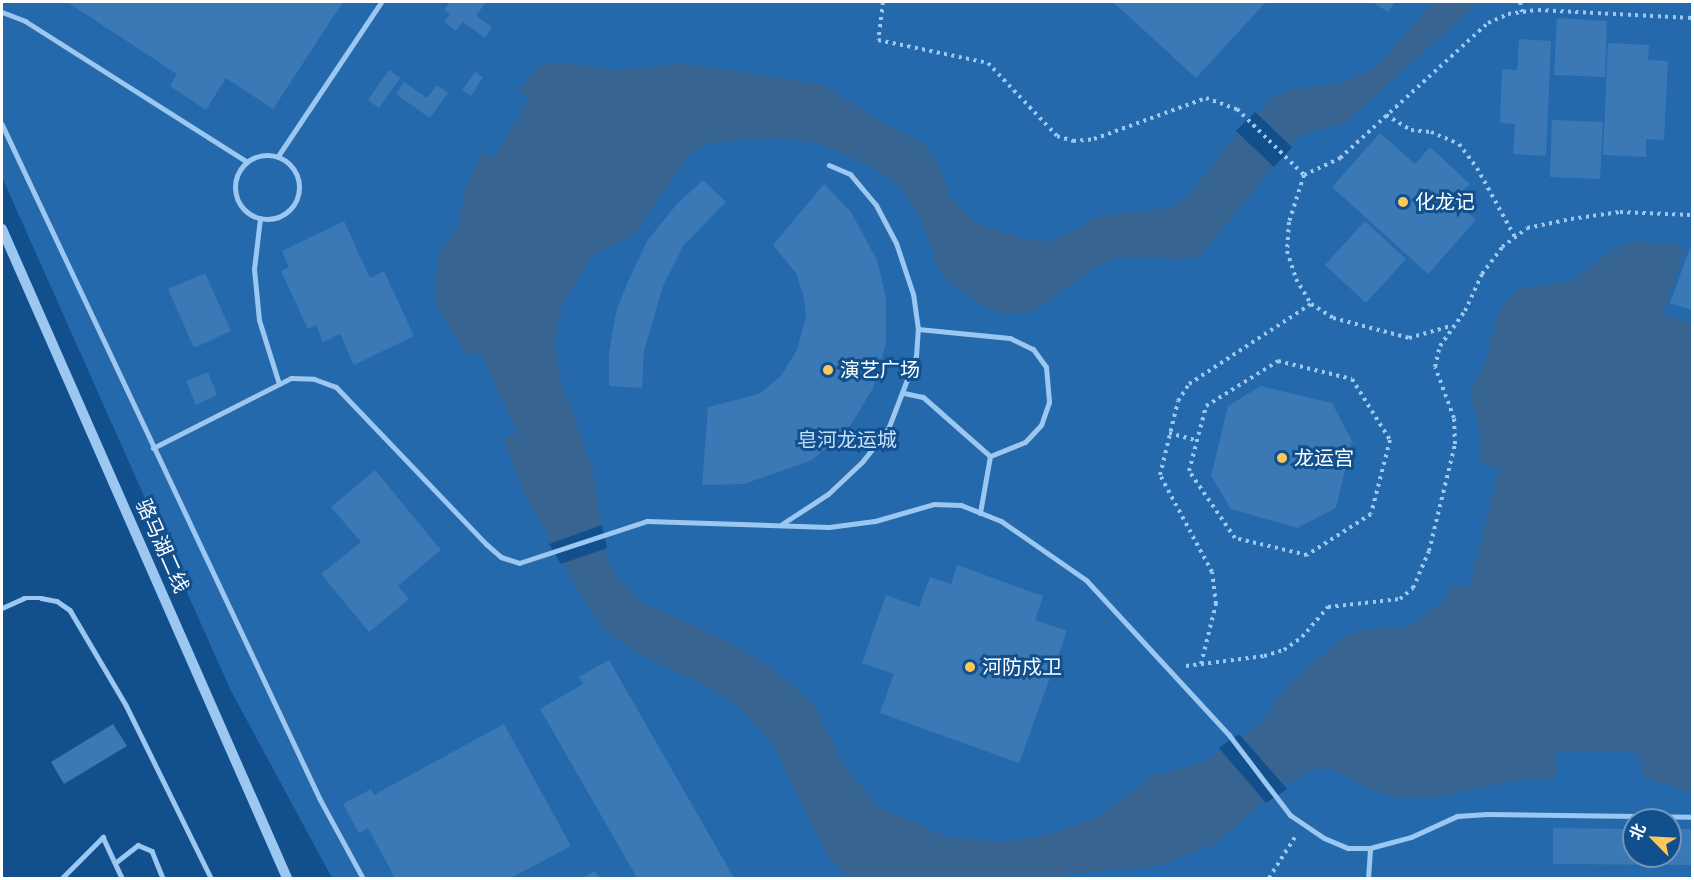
<!DOCTYPE html>
<html>
<head>
<meta charset="utf-8">
<style>
  body { margin:0 }
  #map { position:relative; width:1694px; height:880px; overflow:hidden; background:#124f8d; font-family:Inter,"Noto Sans SC",sans-serif }
  div>[style] { position:absolute }
  [style*='--x'] { left:calc(var(--x)*1px); top:calc(var(--y)*1px); width:calc(var(--w)*1px); rotate:calc(var(--a)*1deg) }
  .green>* { inset:0; background:#2469ac }
  .water>* { inset:0; background:#376491 }
  .pier>* { inset:0; background:#124f8d }
  .building>* { inset:0; background:#3b78b6 }
  .path>* { height:4px; margin-top:-2px; transform-origin:0; background:repeating-linear-gradient(90deg,#9bc7f1 0 3px,transparent 0 7.5px) }
  .service>* { height:4.5px; margin:-2.25px; padding:0 2.25px; transform-origin:2.25px; border-radius:2.25px; background:#9bc7f1 }
  .pedestrian>* { height:5px; margin:-2.5px; padding:0 2.5px; transform-origin:2.5px; border-radius:2.5px; background:#9bc7f1 }
  .pedestrian>.ring { margin:-2.5px; padding:0; box-sizing:content-box; background:none; border:5px solid #9bc7f1; border-radius:50% }
  .tertiary>* { height:10px; margin:-5px; padding:0 5px; transform-origin:5px; border-radius:5px; background:#9bc7f1 }
  .dots>* { width:16px; height:16px; translate:-50% -50%; box-sizing:border-box; border:3px solid #124f8d; border-radius:50% }
  span { translate:-50% -50%; white-space:nowrap; text-align:center; line-height:1.15; -webkit-text-stroke:6px #124f8d; paint-order:stroke }
  .poi-label { font-size:20px; color:#fff }
  .left { translate:0 -50%; text-align:left }
  .park-label { font-size:20px; color:#c2e0fc }
  .street-label { font-size:20px; color:#fff }
  .frame { position:absolute; inset:0; border:3px solid #fff; pointer-events:none }
  .north { position:absolute; left:1622px; top:808px; width:60px; height:60px; box-sizing:border-box; background:#124f8d; border:2px solid #7195bb; border-radius:50%; rotate:294deg; font-size:16px; font-weight:700; line-height:24px; text-align:center; color:#fff }
  .north::after { content:''; display:block; margin:auto; width:21px; height:27px; background:#ffc75b; clip-path:polygon(50% 0,100% 100%,50% 72%,0 100%) }
</style>
</head>
<body>
<div id="map">
  <div class="green">
    <i style="clip-path:polygon(evenodd,2px 2px,1692px 2px,1692px 878px,332px 878px,230px 689px,2px 177px,2px 2px,1634px 820px,1670px 820px,1670px 856px,1634px 856px,1634px 820px)"></i>
  </div>
  <div class="water">
    <i style="clip-path:polygon(1433px 2px,1479px 2px,1344px 124px,1299px 135px,1200px 256px,1186px 259px,1120px 257px,1095px 267px,1033px 312px,1005px 314px,989px 309px,948px 282px,937px 266px,920px 217px,900px 187px,870px 166px,824px 145px,783px 138px,715px 142px,691px 152px,636px 232px,591px 257px,562px 305px,554px 340px,562px 385px,592px 467px,607px 558px,620px 580px,643px 603px,730px 642px,780px 674px,813px 704px,848px 772px,882px 809px,948px 837px,1003px 842px,1047px 835px,1099px 816px,1152px 776px,1202px 763px,1222px 750px,1263px 721px,1285px 687px,1345px 636px,1357px 631px,1409px 626px,1446px 599px,1451px 583px,1469px 588px,1499px 469px,1479px 463px,1481px 435px,1470px 393px,1485px 364px,1497px 317px,1507px 299px,1520px 289px,1572px 280px,1613px 250px,1632px 241px,1674px 244px,1684px 249px,1663px 314px,1692px 324px,1692px 793px,1643px 777px,1640px 755px,1621px 751px,1555px 751px,1555px 780px,1517px 780px,1437px 797px,1394px 798px,1356px 783px,1338px 771px,1324px 768px,1310px 770px,1264px 800px,1216px 844px,1158px 866px,1070px 874px,1061px 878px,848px 878px,827px 855px,773px 744px,737px 706px,711px 688px,638px 654px,608px 633px,589px 609px,522px 489px,504px 438px,517px 433px,480px 351px,468px 356px,439px 310px,435px 290px,438px 255px,458px 225px,465px 190px,482px 152px,494px 158px,530px 98px,518px 91px,537px 68px,549px 62px,620px 70px,683px 63px,824px 85px,878px 120px,923px 143px,937px 160px,950px 198px,977px 223px,1027px 240px,1047px 241px,1069px 234px,1095px 217px,1172px 207px,1192px 191px,1227px 146px,1272px 97px,1292px 90px,1346px 81px,1375px 68px)"></i>
  </div>
  <div class="pier">
    <i style="clip-path:polygon(1255px 112px,1292px 147px,1274px 167px,1236px 131px)"></i>
    <i style="clip-path:polygon(602px 525px,607px 548px,561px 564px,549px 544px)"></i>
    <i style="clip-path:polygon(1239px 734px,1287px 789px,1266px 803px,1219px 748px)"></i>
  </div>
  <div class="building">
    <i style="clip-path:polygon(67px 2px,343px 2px,273px 109px,226px 78px,206px 110px,170px 86px,177px 74px)"></i>
    <i style="clip-path:polygon(450px 2px,486px 2px,476px 16px,492px 27px,485px 38px,463px 22px,456px 31px,444px 22px,450px 14px,444px 10px)"></i>
    <i style="clip-path:polygon(1113px 2px,1266px 2px,1196px 78px)"></i>
    <i style="clip-path:polygon(1372px 2px,1395px 2px,1388px 12px)"></i>
    <i style="clip-path:polygon(1557px 18px,1607px 21px,1605px 77px,1554px 75px)"></i>
    <i style="clip-path:polygon(1519px 39px,1551px 41px,1546px 156px,1513px 154px,1515px 124px,1500px 123px,1502px 69px,1517px 70px)"></i>
    <i style="clip-path:polygon(1608px 43px,1649px 45px,1648px 60px,1668px 61px,1664px 140px,1646px 139px,1646px 157px,1603px 155px)"></i>
    <i style="clip-path:polygon(389px 70px,400px 78px,379px 108px,368px 100px)"></i>
    <i style="clip-path:polygon(475px 72px,483px 77px,471px 96px,462px 90px)"></i>
    <i style="clip-path:polygon(404px 82px,427px 98px,437px 85px,448px 93px,430px 118px,396px 94px)"></i>
    <i style="clip-path:polygon(1552px 120px,1603px 122px,1600px 179px,1550px 177px)"></i>
    <i style="clip-path:polygon(1380px 133px,1415px 164px,1430px 147px,1470px 184px,1454px 200px,1476px 220px,1428px 274px,1332px 187px)"></i>
    <i style="clip-path:polygon(703px 180px,726px 202px,684px 245px,663px 286px,644px 351px,642px 388px,609px 386px,609px 353px,616px 312px,626px 286px,647px 241px,677px 204px)"></i>
    <i style="clip-path:polygon(824px 184px,851px 212px,877px 260px,886px 298px,886px 344px,873px 388px,847px 431px,812px 460px,744px 484px,702px 485px,708px 407px,759px 394px,781px 376px,797px 350px,806px 316px,804px 298px,796px 273px,773px 245px)"></i>
    <i style="clip-path:polygon(344px 221px,370px 278px,384px 271px,414px 336px,354px 365px,340px 334px,323px 342px,316px 325px,308px 329px,281px 271px,289px 267px,282px 251px)"></i>
    <i style="clip-path:polygon(1365px 221px,1406px 259px,1366px 303px,1325px 265px)"></i>
    <i style="clip-path:polygon(1692px 242px,1692px 310px,1670px 303px)"></i>
    <i style="clip-path:polygon(205px 273px,231px 331px,194px 348px,168px 289px)"></i>
    <i style="clip-path:polygon(208px 372px,217px 395px,196px 405px,186px 381px)"></i>
    <i style="clip-path:polygon(1261px 386px,1332px 403px,1352px 441px,1336px 508px,1297px 528px,1231px 509px,1211px 476px,1228px 406px)"></i>
    <i style="clip-path:polygon(375px 470px,441px 550px,398px 586px,409px 599px,369px 632px,321px 574px,361px 542px,331px 507px)"></i>
    <i style="clip-path:polygon(957px 565px,1043px 596px,1035px 620px,1067px 631px,1019px 763px,880px 713px,894px 674px,862px 663px,886px 595px,919px 607px,930px 577px,951px 584px)"></i>
    <i style="clip-path:polygon(609px 660px,734px 878px,637px 878px,540px 709px,583px 684px,579px 677px)"></i>
    <i style="clip-path:polygon(113px 724px,127px 746px,64px 784px,51px 762px)"></i>
    <i style="clip-path:polygon(504px 724px,571px 846px,511px 878px,395px 878px,368px 828px,359px 833px,343px 804px,371px 789px,374px 795px)"></i>
    <i style="clip-path:polygon(1553px 828px,1634px 829px,1634px 856px,1670px 856px,1670px 829px,1692px 829px,1692px 865px,1553px 864px)"></i>
    <i style="clip-path:polygon(595px 871px,600px 878px,582px 878px)"></i>
  </div>
  <div class="path">
    <i style="--x:883;--y:2;--w:38;--a:97"></i>
    <i style="--x:878;--y:40;--w:112;--a:11.8"></i>
    <i style="--x:988;--y:63;--w:100;--a:46.6"></i>
    <i style="--x:1057;--y:136;--w:17;--a:17"></i>
    <i style="--x:1073;--y:141;--w:21;--a:-5"></i>
    <i style="--x:1094;--y:139;--w:119;--a:-20.1"></i>
    <i style="--x:1206;--y:98;--w:33;--a:20"></i>
    <i style="--x:1237;--y:109;--w:94;--a:44.6"></i>
    <i style="--x:1304;--y:175;--w:40;--a:-25"></i>
    <i style="--x:1340;--y:158;--w:200;--a:-42.4"></i>
    <i style="--x:1488;--y:23;--w:22;--a:-24"></i>
    <i style="--x:1508;--y:14;--w:30;--a:-8"></i>
    <i style="--x:1538;--y:10;--w:154;--a:3"></i>
    <i style="--x:1520;--y:2;--w:10;--a:79"></i>
    <i style="--x:1386;--y:115;--w:29;--a:31"></i>
    <i style="--x:1411;--y:130;--w:20;--a:6"></i>
    <i style="--x:1431;--y:132;--w:30;--a:23"></i>
    <i style="--x:1459;--y:144;--w:30;--a:53"></i>
    <i style="--x:1477;--y:168;--w:79;--a:61.2"></i>
    <i style="--x:1304;--y:175;--w:49;--a:107.7"></i>
    <i style="--x:1289;--y:222;--w:29;--a:94"></i>
    <i style="--x:1287;--y:251;--w:29;--a:72"></i>
    <i style="--x:1296;--y:279;--w:29;--a:59"></i>
    <i style="--x:1311;--y:304;--w:26;--a:32"></i>
    <i style="--x:1333;--y:318;--w:79;--a:14.7"></i>
    <i style="--x:1409;--y:338;--w:44;--a:-15.9"></i>
    <i style="--x:1278;--y:361;--w:76;--a:13.7"></i>
    <i style="--x:1352;--y:379;--w:72;--a:58.1"></i>
    <i style="--x:1390;--y:440;--w:76;--a:104.4"></i>
    <i style="--x:1371;--y:514;--w:76;--a:147.4"></i>
    <i style="--x:1307;--y:555;--w:74;--a:-166.7"></i>
    <i style="--x:1235;--y:538;--w:81;--a:-124.5"></i>
    <i style="--x:1189;--y:471;--w:67;--a:-75.3"></i>
    <i style="--x:1206;--y:406;--w:85;--a:-32"></i>
    <i style="--x:1169;--y:433;--w:28;--a:15"></i>
    <i style="--x:1201;--y:664;--w:62;--a:-76"></i>
    <i style="--x:1216;--y:604;--w:32;--a:-97"></i>
    <i style="--x:1212;--y:572;--w:110;--a:-118.2"></i>
    <i style="--x:1160;--y:475;--w:76;--a:-76.3"></i>
    <i style="--x:1178;--y:401;--w:20;--a:-57"></i>
    <i style="--x:1189;--y:384;--w:146;--a:-33.3"></i>
    <i style="--x:1186;--y:666;--w:79;--a:-7.3"></i>
    <i style="--x:1264;--y:656;--w:21;--a:-17"></i>
    <i style="--x:1284;--y:650;--w:22;--a:-36"></i>
    <i style="--x:1302;--y:637;--w:40;--a:-49"></i>
    <i style="--x:1328;--y:607;--w:72;--a:-6.3"></i>
    <i style="--x:1400;--y:599;--w:17;--a:-40"></i>
    <i style="--x:1413;--y:588;--w:40;--a:-66.6"></i>
    <i style="--x:1429;--y:551;--w:110;--a:-76.3"></i>
    <i style="--x:1455;--y:444;--w:26;--a:-92"></i>
    <i style="--x:1454;--y:418;--w:54;--a:-110.4"></i>
    <i style="--x:1435;--y:367;--w:22;--a:-77"></i>
    <i style="--x:1440;--y:346;--w:43;--a:-54.5"></i>
    <i style="--x:1465;--y:311;--w:41;--a:-65.3"></i>
    <i style="--x:1482;--y:274;--w:34;--a:-53"></i>
    <i style="--x:1502;--y:247;--w:31;--a:-37"></i>
    <i style="--x:1527;--y:228;--w:45;--a:-11.6"></i>
    <i style="--x:1571;--y:219;--w:49;--a:-8.1"></i>
    <i style="--x:1620;--y:212;--w:72;--a:2.4"></i>
    <i style="--x:1269;--y:878;--w:49;--a:-57.6"></i>
  </div>
  <div class="service">
    <i style="--x:2;--y:124;--w:746;--a:64.77"></i>
    <i style="--x:320;--y:799;--w:90;--a:61.4"></i>
    <i style="--x:2;--y:608;--w:24;--a:-24"></i>
    <i style="--x:24;--y:598;--w:17;--a:0"></i>
    <i style="--x:41;--y:598;--w:16;--a:11"></i>
    <i style="--x:57;--y:601;--w:16;--a:35"></i>
    <i style="--x:70;--y:610;--w:110;--a:59.5"></i>
    <i style="--x:126;--y:705;--w:193;--a:63.8"></i>
    <i style="--x:115;--y:863;--w:29;--a:-38"></i>
    <i style="--x:138;--y:845;--w:15;--a:23"></i>
    <i style="--x:152;--y:851;--w:29;--a:68"></i>
    <i style="--x:62;--y:878;--w:58;--a:-45"></i>
    <i style="--x:103;--y:837;--w:45;--a:65.1"></i>
  </div>
  <div class="pedestrian">
    <i style="--x:2;--y:12;--w:25;--a:21"></i>
    <i style="--x:25;--y:21;--w:263;--a:32.4"></i>
    <i class="ring" style="left:235px;top:155px;width:59px;height:59px"></i>
    <i style="--x:278;--y:156;--w:185;--a:-56.2"></i>
    <i style="--x:260;--y:218;--w:51;--a:96.7"></i>
    <i style="--x:254;--y:269;--w:51;--a:84.4"></i>
    <i style="--x:259;--y:320;--w:67;--a:72.6"></i>
    <i style="--x:918;--y:329;--w:92;--a:5.6"></i>
    <i style="--x:1010;--y:338;--w:25;--a:26"></i>
    <i style="--x:1033;--y:349;--w:22;--a:54"></i>
    <i style="--x:1046;--y:367;--w:35;--a:85"></i>
    <i style="--x:1049;--y:402;--w:24;--a:109"></i>
    <i style="--x:1041;--y:425;--w:23;--a:133"></i>
    <i style="--x:1025;--y:442;--w:38;--a:158"></i>
    <i style="--x:990;--y:456;--w:58;--a:100"></i>
    <i style="--x:904;--y:393;--w:19;--a:12"></i>
    <i style="--x:923;--y:397;--w:89;--a:41.4"></i>
    <i style="--x:153;--y:448;--w:155;--a:-26.9"></i>
    <i style="--x:291;--y:378;--w:23;--a:2"></i>
    <i style="--x:314;--y:379;--w:23;--a:20"></i>
    <i style="--x:336;--y:387;--w:217;--a:46.3"></i>
    <i style="--x:486;--y:544;--w:20;--a:41"></i>
    <i style="--x:501;--y:557;--w:19;--a:18"></i>
    <i style="--x:519;--y:563;--w:135;--a:-18.2"></i>
    <i style="--x:647;--y:521;--w:182;--a:1.9"></i>
    <i style="--x:829;--y:527;--w:46;--a:-7.4"></i>
    <i style="--x:875;--y:521;--w:61;--a:-16.1"></i>
    <i style="--x:934;--y:504;--w:27;--a:2"></i>
    <i style="--x:961;--y:505;--w:43;--a:21.8"></i>
    <i style="--x:1001;--y:521;--w:103;--a:34.8"></i>
    <i style="--x:1086;--y:580;--w:211;--a:47.3"></i>
    <i style="--x:1229;--y:735;--w:101;--a:52.7"></i>
    <i style="--x:1290;--y:815;--w:41;--a:34.1"></i>
    <i style="--x:1324;--y:838;--w:26;--a:23"></i>
    <i style="--x:1348;--y:848;--w:22;--a:0"></i>
    <i style="--x:1370;--y:848;--w:42;--a:-15"></i>
    <i style="--x:1411;--y:837;--w:51;--a:-24.5"></i>
    <i style="--x:1457;--y:816;--w:30;--a:-4"></i>
    <i style="--x:1487;--y:814;--w:205;--a:0.8"></i>
    <i style="--x:782;--y:524;--w:55;--a:-33.1"></i>
    <i style="--x:828;--y:494;--w:47;--a:-43.3"></i>
    <i style="--x:862;--y:462;--w:42;--a:-51.8"></i>
    <i style="--x:888;--y:429;--w:78;--a:-69"></i>
    <i style="--x:916;--y:356;--w:27;--a:-86"></i>
    <i style="--x:918;--y:329;--w:35;--a:-98"></i>
    <i style="--x:913;--y:294;--w:54;--a:-108.4"></i>
    <i style="--x:896;--y:243;--w:43;--a:-117.8"></i>
    <i style="--x:876;--y:205;--w:40;--a:-130"></i>
    <i style="--x:850;--y:174;--w:23;--a:-157"></i>
    <i style="--x:1368;--y:878;--w:30;--a:-86"></i>
  </div>
  <div class="tertiary">
    <i style="--x:2;--y:229;--w:709;--a:66.29"></i>
  </div>
  <div class="dots">
    <i style="left:1403px;top:202px;background:#ffc75b"></i>
    <i style="left:828px;top:370px;background:#ffc75b"></i>
    <i style="left:1282px;top:458px;background:#ffc75b"></i>
    <i style="left:970px;top:667px;background:#ffc75b"></i>
  </div>
  <div class="poi-label">
    <span class="left" style="left:1415px;top:202px">化龙记</span>
    <span class="left" style="left:840px;top:370px">演艺广场</span>
    <span class="left" style="left:1294px;top:458px">龙运宫</span>
    <span class="left" style="left:982px;top:667px">河防戍卫</span>
  </div>
  <div class="park-label">
    <span style="left:847px;top:440px">皂河龙运城</span>
  </div>
  <div class="street-label">
    <span style="left:162px;top:546px;rotate:66deg">骆马湖二线</span>
  </div>
  <div class="frame"></div>
  <div class="north">北</div>
</div>
</body>
</html>
